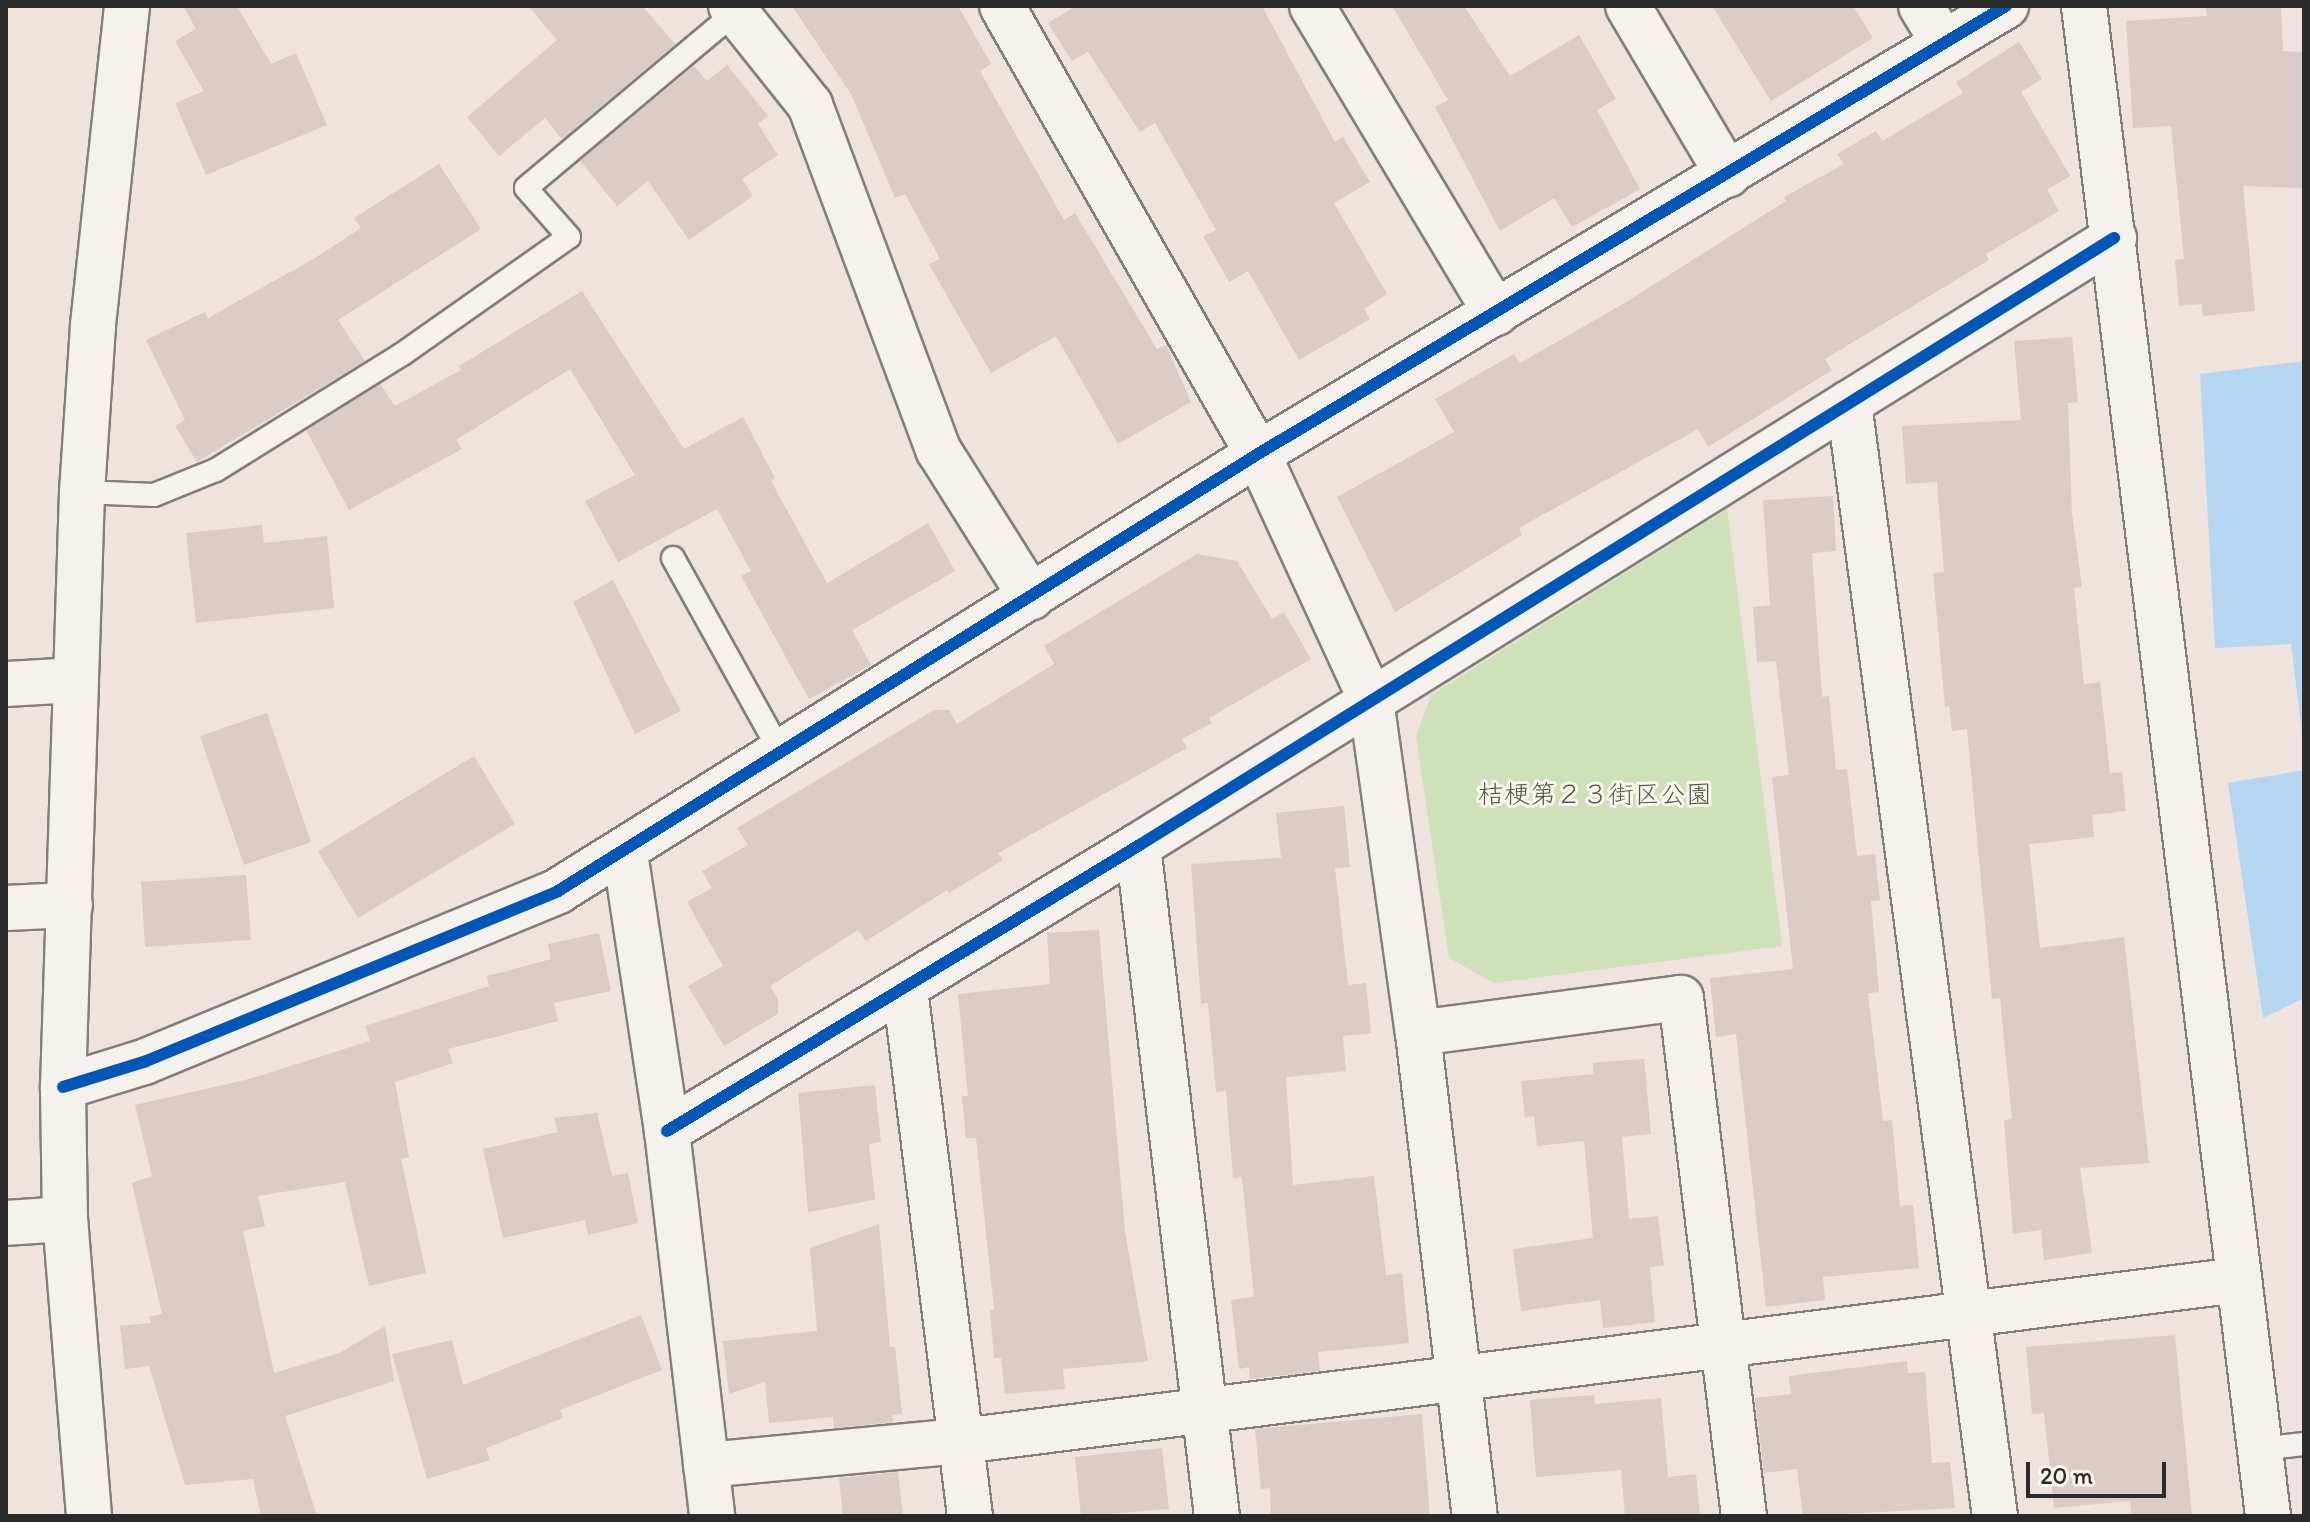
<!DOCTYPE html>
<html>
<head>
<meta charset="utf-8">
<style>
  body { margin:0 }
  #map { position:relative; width:2310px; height:1522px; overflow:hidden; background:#eee3dd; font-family:Itim,"Klee One",sans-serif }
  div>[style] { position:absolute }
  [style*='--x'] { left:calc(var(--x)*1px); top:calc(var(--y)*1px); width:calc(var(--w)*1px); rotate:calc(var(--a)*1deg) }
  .green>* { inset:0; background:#cfe1b9 }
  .water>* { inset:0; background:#b5d7f2 }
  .building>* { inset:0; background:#daccc6 }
  .roads { filter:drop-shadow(2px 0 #837e7b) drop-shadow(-2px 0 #837e7b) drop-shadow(0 2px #837e7b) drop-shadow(0 -2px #837e7b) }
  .lane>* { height:22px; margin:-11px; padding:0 11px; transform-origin:11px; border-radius:11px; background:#f5f2ee }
  .street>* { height:44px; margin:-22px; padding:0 22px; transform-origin:22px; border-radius:22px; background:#f5f2ee }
  .secondary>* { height:44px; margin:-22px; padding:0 22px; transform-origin:22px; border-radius:22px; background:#f5f2ee }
  .cycleway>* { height:12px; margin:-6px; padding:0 6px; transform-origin:6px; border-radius:6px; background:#0057b8 }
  span { translate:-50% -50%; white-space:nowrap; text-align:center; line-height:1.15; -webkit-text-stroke:6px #fbf7ec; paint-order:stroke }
  .park-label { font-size:26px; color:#4e5847 }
  .frame { position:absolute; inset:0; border:8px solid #2b2b2b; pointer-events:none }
  .scale { position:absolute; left:2026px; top:1462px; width:140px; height:36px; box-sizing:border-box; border:4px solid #2b2b2b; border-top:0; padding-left:10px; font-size:24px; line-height:28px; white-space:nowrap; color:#2b2b2b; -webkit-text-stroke:6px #fbf7ec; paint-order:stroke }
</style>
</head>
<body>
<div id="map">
  <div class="green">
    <i style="clip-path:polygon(1727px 509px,1782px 946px,1494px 983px,1449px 958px,1416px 736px,1431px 695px)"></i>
  </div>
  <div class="water">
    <i style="clip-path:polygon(2304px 361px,2304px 750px,2291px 644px,2215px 648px,2200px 374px)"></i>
    <i style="clip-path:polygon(2304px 770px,2304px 998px,2263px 1018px,2228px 783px)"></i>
  </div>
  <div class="building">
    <i style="clip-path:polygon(183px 6px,237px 6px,271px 64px,296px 53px,327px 125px,206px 175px,175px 103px,204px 91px,175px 41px,196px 29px)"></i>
    <i style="clip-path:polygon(528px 6px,642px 6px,675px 44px,562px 139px,545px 118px,499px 156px,467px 117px,557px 40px)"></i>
    <i style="clip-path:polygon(792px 6px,958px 6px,991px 64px,980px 71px,1064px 220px,1075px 213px,1157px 349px,1166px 345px,1191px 402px,1118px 444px,1056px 336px,991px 373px,929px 264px,940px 259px,905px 194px,895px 198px,851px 94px)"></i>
    <i style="clip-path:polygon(1076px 6px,1262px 6px,1335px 142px,1343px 137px,1370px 182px,1334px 203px,1387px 294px,1364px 309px,1370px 319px,1299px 360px,1248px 271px,1229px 282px,1203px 236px,1216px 230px,1155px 123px,1140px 132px,1088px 52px,1072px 61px,1048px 23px)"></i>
    <i style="clip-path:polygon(1392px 6px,1464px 6px,1510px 76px,1579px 35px,1616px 99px,1597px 110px,1640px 189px,1572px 227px,1554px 198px,1500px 231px,1435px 107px,1448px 100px)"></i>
    <i style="clip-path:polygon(1712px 6px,1853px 6px,1873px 38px,1771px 101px)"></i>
    <i style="clip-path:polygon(2281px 6px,2283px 51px,2304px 52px,2304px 188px,2243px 186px,2255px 311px,2203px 316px,2202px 304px,2179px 306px,2175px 260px,2184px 259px,2171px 126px,2133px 128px,2126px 21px,2207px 16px,2206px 8px)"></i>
    <i style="clip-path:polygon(2019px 42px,2042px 79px,2021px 92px,2070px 176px,2047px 190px,2059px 211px,1986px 254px,1989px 260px,1825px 359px,1832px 370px,1708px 447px,1698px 429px,1519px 528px,1522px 535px,1395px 612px,1337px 497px,1454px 432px,1435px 399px,1514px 354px,1520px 363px,1623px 304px,1786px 201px,1784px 197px,1844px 164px,1837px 154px,1876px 131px,1882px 141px,1963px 93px,1956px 82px)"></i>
    <i style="clip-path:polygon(727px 65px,768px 116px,758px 124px,778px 155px,742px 179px,753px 196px,689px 240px,648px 181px,617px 206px,580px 161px,694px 66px,707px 81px)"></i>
    <i style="clip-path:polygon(439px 164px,481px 229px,338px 320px,365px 361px,197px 462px,175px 426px,185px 420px,146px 340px,205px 312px,208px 318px,315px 258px,361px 228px,354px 218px)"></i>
    <i style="clip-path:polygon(582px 291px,684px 449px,743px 417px,775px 478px,771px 481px,827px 583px,928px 523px,955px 571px,852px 630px,871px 665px,809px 699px,741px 576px,751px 571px,717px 509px,618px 562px,585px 501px,635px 475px,570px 369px,456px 440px,462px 449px,349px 510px,306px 430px,380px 384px,395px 406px,461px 370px,459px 366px)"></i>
    <i style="clip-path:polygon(2072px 337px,2078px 402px,2068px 403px,2072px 514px,2082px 587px,2074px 588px,2084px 684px,2100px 682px,2110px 773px,2122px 772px,2126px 811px,2092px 815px,2094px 837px,2029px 844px,2040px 948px,2124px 937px,2149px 1163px,2080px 1168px,2092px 1253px,2044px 1260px,2041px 1230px,2013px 1234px,2004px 1120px,2012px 1119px,2000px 998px,1992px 999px,1967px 729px,1952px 731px,1949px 706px,1945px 707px,1933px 573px,1944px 572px,1937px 482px,1906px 484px,1902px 426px,2021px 420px,2014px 341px)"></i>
    <i style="clip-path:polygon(1833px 496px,1836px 551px,1812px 553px,1822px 697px,1829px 696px,1836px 770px,1847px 769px,1857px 856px,1875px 854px,1880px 900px,1871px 901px,1879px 992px,1868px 993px,1883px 1121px,1892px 1120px,1900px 1206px,1913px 1205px,1919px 1268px,1823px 1277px,1825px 1300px,1766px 1307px,1736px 1034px,1716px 1037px,1710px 978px,1793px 969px,1772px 777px,1789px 775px,1776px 661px,1757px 662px,1753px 607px,1770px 605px,1763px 500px)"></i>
    <i style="clip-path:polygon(262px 525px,264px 543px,327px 536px,334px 608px,196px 623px,186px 533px)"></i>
    <i style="clip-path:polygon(1197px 554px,1237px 561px,1272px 619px,1284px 612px,1311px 659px,1209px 718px,1212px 723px,1182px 739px,1187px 748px,998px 853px,1003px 860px,949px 893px,947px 890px,866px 941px,858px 930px,770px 986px,778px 999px,778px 1014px,724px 1046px,688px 986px,723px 966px,687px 902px,712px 888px,702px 871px,748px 845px,737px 828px,934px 710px,949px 710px,957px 724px,1054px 664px,1044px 646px)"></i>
    <i style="clip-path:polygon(613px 580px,681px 711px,635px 734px,573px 602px)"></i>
    <i style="clip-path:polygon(267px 713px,311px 842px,244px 865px,200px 736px)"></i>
    <i style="clip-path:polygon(474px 756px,515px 824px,358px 918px,318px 851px)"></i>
    <i style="clip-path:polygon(1344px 806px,1350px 867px,1335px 868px,1348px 985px,1366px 983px,1371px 1033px,1343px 1036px,1346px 1071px,1286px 1077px,1293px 1185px,1374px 1176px,1386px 1275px,1402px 1273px,1409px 1343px,1318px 1352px,1320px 1371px,1250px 1379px,1249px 1367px,1239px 1369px,1231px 1300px,1254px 1297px,1242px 1177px,1233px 1178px,1226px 1091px,1216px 1092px,1208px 1003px,1201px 1004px,1191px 864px,1281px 858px,1276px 813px)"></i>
    <i style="clip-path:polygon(246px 875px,251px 940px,145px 947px,141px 882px)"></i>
    <i style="clip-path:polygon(1099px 930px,1125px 1232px,1148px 1361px,1063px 1369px,1065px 1389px,1005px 1394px,1001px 1358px,994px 1358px,990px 1310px,994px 1309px,976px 1138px,966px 1138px,962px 1096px,968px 1096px,958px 994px,1050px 984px,1047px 933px)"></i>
    <i style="clip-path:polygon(599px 933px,611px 991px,554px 1003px,558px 1021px,448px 1049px,453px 1063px,395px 1082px,409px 1157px,401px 1159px,426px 1273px,369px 1286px,345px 1182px,258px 1196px,265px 1226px,243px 1231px,274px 1373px,339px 1353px,385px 1326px,394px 1381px,285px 1416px,317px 1516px,261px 1516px,253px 1479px,185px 1485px,149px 1366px,125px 1369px,120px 1326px,151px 1323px,149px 1317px,162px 1314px,132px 1183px,152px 1176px,135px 1105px,249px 1079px,370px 1041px,365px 1026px,489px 986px,487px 976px,551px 959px,548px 944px)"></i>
    <i style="clip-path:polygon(1644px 1059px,1651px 1134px,1622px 1137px,1629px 1219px,1658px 1216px,1664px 1265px,1650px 1267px,1655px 1322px,1603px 1328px,1600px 1300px,1521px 1311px,1513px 1249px,1593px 1238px,1584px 1141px,1537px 1146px,1534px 1116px,1525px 1117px,1521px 1081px,1593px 1074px,1593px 1063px)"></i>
    <i style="clip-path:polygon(875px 1085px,881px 1142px,869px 1144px,875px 1200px,808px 1212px,798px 1093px)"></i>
    <i style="clip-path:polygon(597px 1113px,612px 1176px,628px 1173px,638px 1223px,588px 1235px,585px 1220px,503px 1238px,483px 1149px,558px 1132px,554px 1118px)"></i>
    <i style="clip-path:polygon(879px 1224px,890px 1347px,895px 1347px,902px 1414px,892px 1415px,893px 1422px,834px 1428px,833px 1417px,769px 1423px,765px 1382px,729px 1394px,723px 1341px,817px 1331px,810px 1248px)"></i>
    <i style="clip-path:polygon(641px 1315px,662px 1370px,560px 1410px,563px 1418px,486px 1448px,490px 1460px,427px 1479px,392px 1354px,452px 1340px,463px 1385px)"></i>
    <i style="clip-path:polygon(2175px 1335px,2192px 1516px,2132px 1516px,2130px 1501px,2054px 1508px,2044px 1413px,2032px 1414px,2026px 1347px)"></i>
    <i style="clip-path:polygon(1907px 1361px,1908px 1373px,1925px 1372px,1932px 1463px,1950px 1462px,1955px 1508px,1803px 1516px,1797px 1469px,1764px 1473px,1755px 1398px,1791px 1394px,1789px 1376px)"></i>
    <i style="clip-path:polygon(1594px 1395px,1595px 1404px,1661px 1398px,1668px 1477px,1696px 1474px,1700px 1516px,1625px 1516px,1621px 1470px,1536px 1477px,1530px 1400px)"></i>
    <i style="clip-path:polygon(1422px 1414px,1430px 1516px,1271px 1516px,1270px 1488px,1261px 1489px,1255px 1429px)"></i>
    <i style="clip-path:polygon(1162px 1448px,1169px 1509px,1081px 1516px,1075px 1457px)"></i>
    <i style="clip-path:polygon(898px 1472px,903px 1516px,843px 1516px,839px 1478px)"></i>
  </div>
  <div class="roads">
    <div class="lane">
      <i style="--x:82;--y:492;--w:72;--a:2.4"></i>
      <i style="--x:154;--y:495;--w:67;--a:-22"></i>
      <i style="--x:216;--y:470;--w:218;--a:-31.9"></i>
      <i style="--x:401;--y:355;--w:205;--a:-35.1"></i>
      <i style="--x:569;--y:237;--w:65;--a:-131.3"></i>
      <i style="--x:526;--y:188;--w:274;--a:-40"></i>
      <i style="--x:673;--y:558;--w:225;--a:61"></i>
      <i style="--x:2260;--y:1449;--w:44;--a:-6.5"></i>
    </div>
    <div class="street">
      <i style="--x:731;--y:6;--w:127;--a:51.4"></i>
      <i style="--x:810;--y:105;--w:369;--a:69.6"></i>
      <i style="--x:939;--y:451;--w:173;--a:57.8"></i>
      <i style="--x:1002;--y:6;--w:516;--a:60.26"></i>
      <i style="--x:1312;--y:6;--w:358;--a:59.1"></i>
      <i style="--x:1628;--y:6;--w:196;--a:59.4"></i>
      <i style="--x:1921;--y:6;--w:44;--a:58.8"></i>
      <i style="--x:2084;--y:6;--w:1521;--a:83.05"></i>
      <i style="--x:1849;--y:403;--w:1123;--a:82.53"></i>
      <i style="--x:6;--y:684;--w:70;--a:-3.3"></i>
      <i style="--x:1138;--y:846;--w:675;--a:83.28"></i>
      <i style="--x:625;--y:853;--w:281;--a:81.4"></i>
      <i style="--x:667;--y:1131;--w:388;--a:83.3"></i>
      <i style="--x:6;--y:908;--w:64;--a:-2.7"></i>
      <i style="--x:905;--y:989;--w:531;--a:82.97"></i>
      <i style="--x:1418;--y:1033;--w:265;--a:-7.6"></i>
      <i style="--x:1681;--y:998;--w:522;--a:83.07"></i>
      <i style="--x:667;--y:1131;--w:551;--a:-31.18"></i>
      <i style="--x:1138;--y:846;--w:1150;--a:-31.92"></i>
      <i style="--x:6;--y:1223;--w:59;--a:-3.9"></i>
      <i style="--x:706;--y:1465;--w:257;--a:-5.4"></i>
      <i style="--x:962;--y:1441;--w:1287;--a:-7.19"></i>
    </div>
    <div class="secondary">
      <i style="--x:1258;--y:454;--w:271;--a:65.3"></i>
      <i style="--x:1371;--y:700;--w:336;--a:82"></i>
      <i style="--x:1418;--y:1033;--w:486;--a:83.3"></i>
      <i style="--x:63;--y:1087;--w:85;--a:-17.2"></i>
      <i style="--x:144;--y:1062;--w:448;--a:-22.4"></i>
      <i style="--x:558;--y:891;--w:825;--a:-31.98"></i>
      <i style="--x:1258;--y:454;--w:872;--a:-30.92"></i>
      <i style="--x:89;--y:1516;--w:298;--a:-94.6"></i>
      <i style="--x:65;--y:1219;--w:132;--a:-90.9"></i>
      <i style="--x:63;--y:1087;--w:595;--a:-88.17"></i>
      <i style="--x:82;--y:492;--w:167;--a:-86.2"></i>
      <i style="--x:93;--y:325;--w:321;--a:-83.9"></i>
    </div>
  </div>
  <div class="cycleway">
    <i style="--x:63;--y:1087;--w:85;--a:-17.2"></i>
    <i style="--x:144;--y:1062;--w:448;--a:-22.4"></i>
    <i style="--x:558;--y:891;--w:825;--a:-31.98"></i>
    <i style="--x:1258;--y:454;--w:872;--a:-30.92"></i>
    <i style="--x:667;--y:1131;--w:551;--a:-31.18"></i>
    <i style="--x:1138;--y:846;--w:1150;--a:-31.92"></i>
  </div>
  <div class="park-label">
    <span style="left:1595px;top:795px">桔梗第２３街区公園</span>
  </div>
  <div class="frame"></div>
  <div class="scale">20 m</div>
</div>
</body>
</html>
